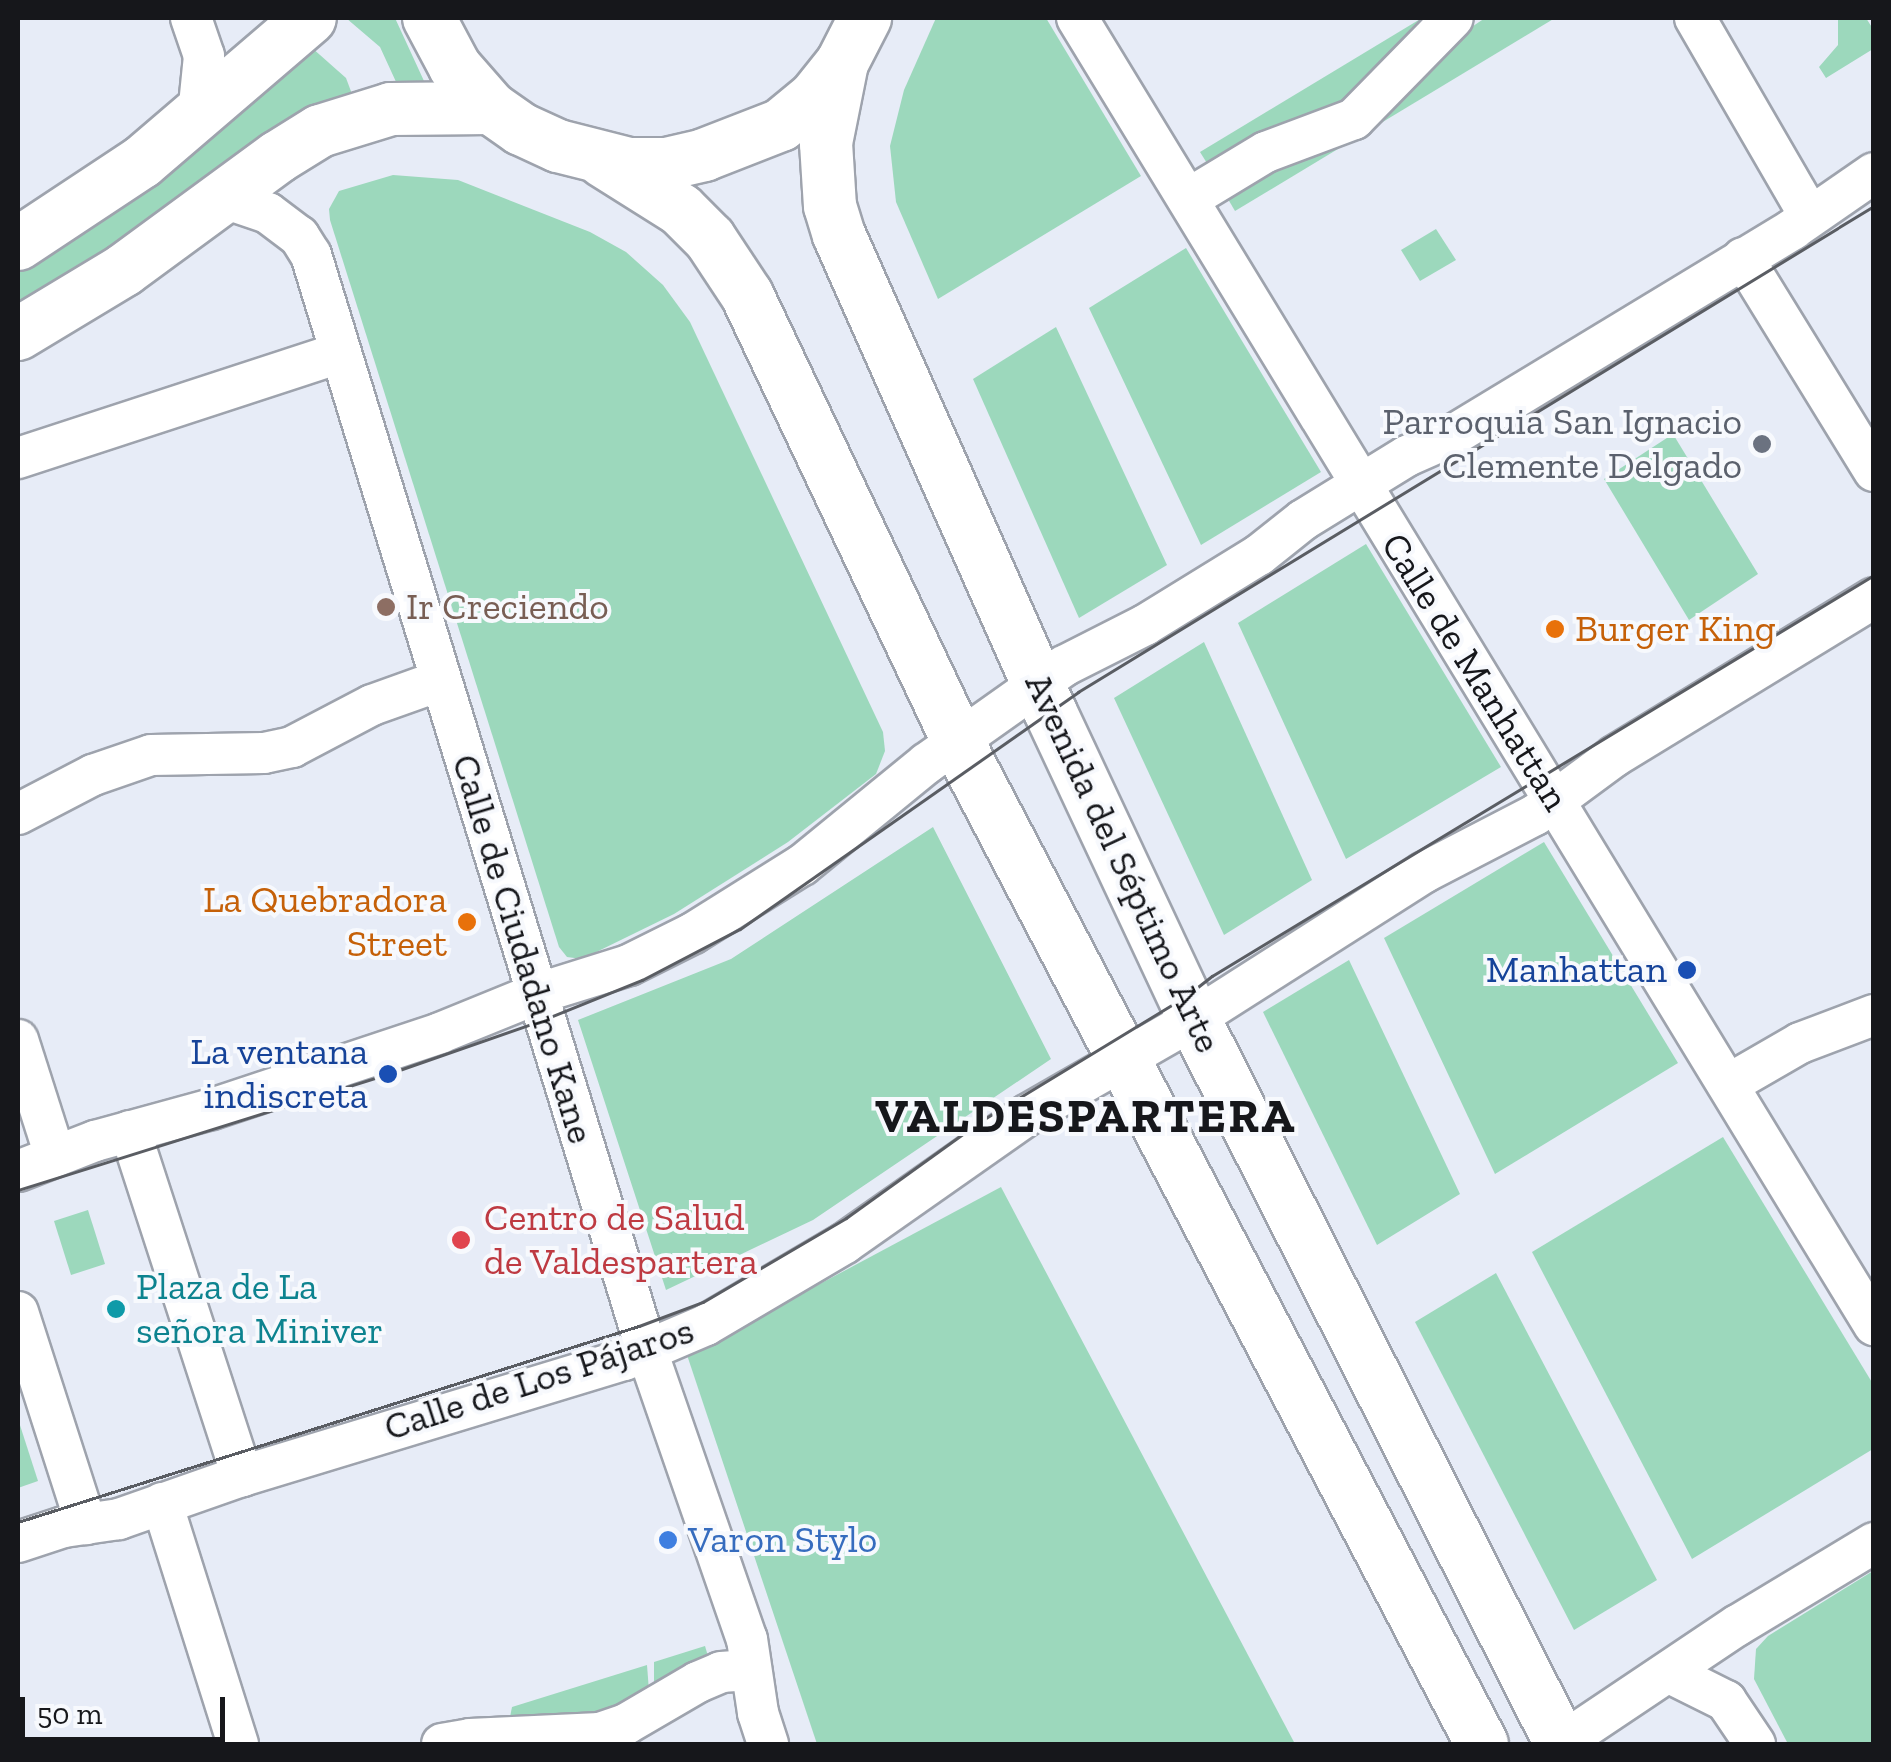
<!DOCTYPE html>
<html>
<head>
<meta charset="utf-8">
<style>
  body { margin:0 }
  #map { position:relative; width:1891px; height:1762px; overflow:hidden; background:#e7ecf7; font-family:"Zilla Slab",serif }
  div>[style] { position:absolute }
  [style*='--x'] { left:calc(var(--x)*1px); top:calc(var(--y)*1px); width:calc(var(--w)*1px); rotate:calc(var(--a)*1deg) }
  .green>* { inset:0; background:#9cd8bc }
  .roads { filter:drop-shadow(2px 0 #9ea3ad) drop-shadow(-2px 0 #9ea3ad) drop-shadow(0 2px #9ea3ad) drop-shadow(0 -2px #9ea3ad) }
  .minor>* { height:40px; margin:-20px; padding:0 20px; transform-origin:20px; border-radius:20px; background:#fff }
  .major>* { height:52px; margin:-26px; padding:0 26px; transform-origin:26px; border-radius:26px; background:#fff }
  .tram>* { height:2.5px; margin:-1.25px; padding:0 1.25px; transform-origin:1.25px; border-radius:1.25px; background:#5a5d63 }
  .dots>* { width:28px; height:28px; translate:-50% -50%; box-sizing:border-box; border:5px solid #f7f9fd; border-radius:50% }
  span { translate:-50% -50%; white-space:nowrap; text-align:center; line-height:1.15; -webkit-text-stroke:8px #f7f9fd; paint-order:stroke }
  .worship-label { font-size:38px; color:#5b616d }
  .right { translate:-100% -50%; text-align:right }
  .education-label { font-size:38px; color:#785e54 }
  .left { translate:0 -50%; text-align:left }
  .food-label { font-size:38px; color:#c56008 }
  .street-label { font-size:38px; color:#16171b }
  .transit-label { font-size:38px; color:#164399 }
  .health-label { font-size:38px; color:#be3a42 }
  .culture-label { font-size:38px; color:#0d838f }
  .shop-label { font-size:38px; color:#366cbe }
  .district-label { font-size:48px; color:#16171b; font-weight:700; letter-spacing:2.5px }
  .frame { position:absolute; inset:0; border:20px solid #16171b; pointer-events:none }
  .scale { position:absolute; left:20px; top:1697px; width:205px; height:45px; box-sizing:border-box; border:5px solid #16171b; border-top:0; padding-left:12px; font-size:30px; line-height:35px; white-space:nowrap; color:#16171b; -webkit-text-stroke:8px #f7f9fd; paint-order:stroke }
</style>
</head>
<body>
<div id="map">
  <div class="green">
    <i style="clip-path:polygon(346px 18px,395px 18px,424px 81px,397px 84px,380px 47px)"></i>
    <i style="clip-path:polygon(936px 18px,1046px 18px,1141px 176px,938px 299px,896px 202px,890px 146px,904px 90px)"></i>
    <i style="clip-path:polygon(1422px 18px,1432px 18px,1351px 103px,1210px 168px,1200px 152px)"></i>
    <i style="clip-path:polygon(1485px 18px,1555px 18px,1235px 211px,1225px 194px)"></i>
    <i style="clip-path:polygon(1838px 18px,1866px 18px,1873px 29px,1873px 49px,1826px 78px,1819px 67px,1838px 45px)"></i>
    <i style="clip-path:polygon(311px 47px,346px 78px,352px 94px,18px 310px,18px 263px)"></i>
    <i style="clip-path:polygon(393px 175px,458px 180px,590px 232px,626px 252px,663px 285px,690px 322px,883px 732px,885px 751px,876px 774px,788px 842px,674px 914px,582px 959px,567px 957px,559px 947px,330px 220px,329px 209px,339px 191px)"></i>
    <i style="clip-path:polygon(1436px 229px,1456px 260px,1420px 281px,1401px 250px)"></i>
    <i style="clip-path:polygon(1186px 248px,1321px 472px,1201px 545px,1089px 308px)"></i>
    <i style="clip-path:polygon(1056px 327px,1167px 565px,1079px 618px,973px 379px)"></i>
    <i style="clip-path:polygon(1673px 434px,1758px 574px,1689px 620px,1604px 479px)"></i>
    <i style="clip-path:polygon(1366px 544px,1501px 767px,1346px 859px,1238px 623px)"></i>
    <i style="clip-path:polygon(1204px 642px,1312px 880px,1224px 935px,1114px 698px)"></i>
    <i style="clip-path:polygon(933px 827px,1051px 1059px,813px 1220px,666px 1290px,578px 1020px,731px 959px)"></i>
    <i style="clip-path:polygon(1544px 842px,1678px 1063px,1495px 1174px,1384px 938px)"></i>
    <i style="clip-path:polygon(1349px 960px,1460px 1194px,1377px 1245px,1263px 1012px)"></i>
    <i style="clip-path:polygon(1723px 1137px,1873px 1384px,1873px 1449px,1692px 1559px,1532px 1252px)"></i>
    <i style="clip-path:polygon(1001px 1187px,1295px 1744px,817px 1744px,687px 1355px)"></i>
    <i style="clip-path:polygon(88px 1210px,105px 1264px,71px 1275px,54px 1221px)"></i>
    <i style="clip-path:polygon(1496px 1273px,1657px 1580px,1574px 1630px,1415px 1322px)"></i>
    <i style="clip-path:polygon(18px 1419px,38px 1481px,18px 1488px)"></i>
    <i style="clip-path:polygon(1873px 1571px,1873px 1744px,1788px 1744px,1754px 1679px,1756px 1649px,1768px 1636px)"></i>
    <i style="clip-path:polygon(705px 1646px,710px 1663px,654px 1688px,654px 1662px)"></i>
    <i style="clip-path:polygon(647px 1665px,649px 1691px,605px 1714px,509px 1722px,512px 1707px)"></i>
  </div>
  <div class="roads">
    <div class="minor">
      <i style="--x:191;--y:18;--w:40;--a:71.1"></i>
      <i style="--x:204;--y:56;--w:59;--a:95.8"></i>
      <i style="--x:1077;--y:18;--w:1531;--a:58.63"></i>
      <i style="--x:1695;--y:18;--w:229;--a:59.9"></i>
      <i style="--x:224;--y:198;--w:46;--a:18.8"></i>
      <i style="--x:268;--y:213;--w:39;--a:37"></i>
      <i style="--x:299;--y:236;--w:22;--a:58"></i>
      <i style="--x:311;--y:255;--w:1146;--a:72.96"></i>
      <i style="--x:647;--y:1351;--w:305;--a:70.9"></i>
      <i style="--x:747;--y:1639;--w:75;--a:81.5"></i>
      <i style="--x:758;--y:1713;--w:33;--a:72"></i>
      <i style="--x:1188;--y:199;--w:91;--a:-31.1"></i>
      <i style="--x:1266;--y:152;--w:94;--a:-20.6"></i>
      <i style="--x:1354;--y:119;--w:141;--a:-45.6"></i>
      <i style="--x:1743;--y:258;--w:250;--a:58.4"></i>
      <i style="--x:18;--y:458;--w:339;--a:-18.1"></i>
      <i style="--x:18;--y:814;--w:85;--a:-27.5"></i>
      <i style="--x:93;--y:775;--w:61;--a:-19"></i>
      <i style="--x:151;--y:755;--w:113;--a:-1"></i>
      <i style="--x:264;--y:753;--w:29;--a:-12"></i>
      <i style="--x:292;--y:747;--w:90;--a:-27.7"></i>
      <i style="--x:372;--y:705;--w:71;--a:-19.7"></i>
      <i style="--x:18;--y:1040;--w:122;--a:72.3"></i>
      <i style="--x:1729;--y:1084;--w:82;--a:-30"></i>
      <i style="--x:1800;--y:1043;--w:79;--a:-20.7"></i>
      <i style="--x:130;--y:1131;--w:363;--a:72"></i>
      <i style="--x:18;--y:1171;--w:83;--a:-21.3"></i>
      <i style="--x:95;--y:1141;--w:121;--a:-15.3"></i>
      <i style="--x:212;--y:1109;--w:240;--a:-18.4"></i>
      <i style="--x:440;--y:1033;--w:104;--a:-22.1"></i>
      <i style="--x:536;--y:994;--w:97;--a:-17.3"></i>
      <i style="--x:629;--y:965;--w:72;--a:-26.6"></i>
      <i style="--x:693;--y:933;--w:128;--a:-32"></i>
      <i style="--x:802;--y:865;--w:161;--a:-39.2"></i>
      <i style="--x:927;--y:763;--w:168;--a:-35.3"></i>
      <i style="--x:1064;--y:666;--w:91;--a:-26.8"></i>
      <i style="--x:1145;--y:625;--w:134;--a:-31.6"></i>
      <i style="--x:1259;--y:555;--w:56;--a:-38.5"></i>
      <i style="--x:1303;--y:520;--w:122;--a:-31.6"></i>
      <i style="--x:1407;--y:456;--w:47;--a:-23.8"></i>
      <i style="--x:1450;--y:437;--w:401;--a:-31.2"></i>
      <i style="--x:1793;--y:229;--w:98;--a:-34.7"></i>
      <i style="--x:18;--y:1312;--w:223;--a:72.2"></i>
      <i style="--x:162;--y:1503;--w:253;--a:72.5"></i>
      <i style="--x:18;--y:1542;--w:48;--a:-18.1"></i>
      <i style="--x:64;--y:1527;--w:56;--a:-8.3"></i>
      <i style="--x:119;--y:1519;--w:130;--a:-19.3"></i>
      <i style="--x:242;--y:1476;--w:399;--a:-16.9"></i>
      <i style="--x:624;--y:1360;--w:89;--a:-23.1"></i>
      <i style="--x:706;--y:1325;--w:161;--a:-30.5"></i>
      <i style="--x:845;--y:1243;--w:223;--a:-35.1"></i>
      <i style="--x:1027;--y:1115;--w:193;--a:-29.9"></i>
      <i style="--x:1194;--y:1019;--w:272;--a:-32.5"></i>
      <i style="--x:1423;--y:873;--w:126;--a:-27.4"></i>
      <i style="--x:1535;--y:815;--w:99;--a:-36.4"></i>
      <i style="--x:1615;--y:756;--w:303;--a:-31.4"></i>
      <i style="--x:1670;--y:1673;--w:63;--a:26.6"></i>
      <i style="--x:1726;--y:1701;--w:52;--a:56"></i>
      <i style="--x:442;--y:1744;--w:28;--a:-10"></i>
      <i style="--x:470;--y:1739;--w:130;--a:-2.6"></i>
      <i style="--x:600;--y:1733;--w:28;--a:-19"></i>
      <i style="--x:626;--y:1724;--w:83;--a:-30.3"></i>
      <i style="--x:698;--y:1682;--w:25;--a:-23"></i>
      <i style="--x:721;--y:1672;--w:29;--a:-4"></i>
      <i style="--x:1560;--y:1744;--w:214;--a:-33.8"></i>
      <i style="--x:1738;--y:1625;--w:159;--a:-31.1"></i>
    </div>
    <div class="major">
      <i style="--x:429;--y:18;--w:55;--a:62"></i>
      <i style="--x:455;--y:67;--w:55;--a:48.7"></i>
      <i style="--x:491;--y:108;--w:37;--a:35"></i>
      <i style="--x:521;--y:129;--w:41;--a:24.7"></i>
      <i style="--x:558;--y:146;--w:73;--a:14.2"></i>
      <i style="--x:629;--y:164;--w:37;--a:0"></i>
      <i style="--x:666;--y:164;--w:39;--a:-13"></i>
      <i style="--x:704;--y:155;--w:83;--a:-21.3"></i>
      <i style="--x:781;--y:125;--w:44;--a:-39.5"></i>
      <i style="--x:815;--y:97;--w:43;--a:-51.5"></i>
      <i style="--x:842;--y:63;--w:51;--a:-62.9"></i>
      <i style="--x:842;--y:63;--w:82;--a:101.3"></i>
      <i style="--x:826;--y:143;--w:63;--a:86.4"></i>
      <i style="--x:830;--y:206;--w:30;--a:73"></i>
      <i style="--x:839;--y:235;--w:521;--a:66.09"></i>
      <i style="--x:1050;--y:711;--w:340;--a:64.9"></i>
      <i style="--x:1194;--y:1019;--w:813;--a:63.15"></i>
      <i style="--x:603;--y:161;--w:92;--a:32.1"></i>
      <i style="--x:681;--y:210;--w:41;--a:45"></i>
      <i style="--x:710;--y:239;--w:67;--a:56.5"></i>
      <i style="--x:747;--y:295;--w:521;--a:64.66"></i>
      <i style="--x:970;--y:766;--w:1104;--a:62.37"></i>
      <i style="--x:18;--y:244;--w:149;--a:-33.5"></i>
      <i style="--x:142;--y:162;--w:221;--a:-40.6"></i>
      <i style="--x:18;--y:334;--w:124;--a:-31.1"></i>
      <i style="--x:124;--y:270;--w:191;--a:-36.3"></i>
      <i style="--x:278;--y:157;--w:49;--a:-31.8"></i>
      <i style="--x:320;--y:131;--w:74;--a:-17.2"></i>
      <i style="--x:391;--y:109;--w:100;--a:-0.6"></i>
    </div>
  </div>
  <div class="tram">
    <i style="--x:18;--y:1190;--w:388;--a:-17.4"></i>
    <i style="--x:388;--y:1074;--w:164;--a:-19.2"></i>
    <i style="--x:543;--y:1020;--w:107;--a:-22"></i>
    <i style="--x:642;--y:980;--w:110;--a:-27.5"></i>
    <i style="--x:740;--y:929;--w:413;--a:-35"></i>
    <i style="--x:1078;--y:692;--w:933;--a:-31.41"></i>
    <i style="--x:18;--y:1522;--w:651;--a:-17.52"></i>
    <i style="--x:639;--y:1326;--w:68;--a:-20.6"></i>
    <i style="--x:703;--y:1302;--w:166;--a:-30.4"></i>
    <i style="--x:846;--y:1218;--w:166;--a:-35.7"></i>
    <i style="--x:981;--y:1121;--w:239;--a:-31.3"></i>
    <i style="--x:1185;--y:997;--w:34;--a:-38"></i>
    <i style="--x:1212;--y:976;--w:774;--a:-31.2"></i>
  </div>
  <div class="dots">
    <i style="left:1762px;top:444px;background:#6b7280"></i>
    <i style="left:386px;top:607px;background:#8d6e63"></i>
    <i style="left:1555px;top:629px;background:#e8710a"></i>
    <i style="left:467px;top:922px;background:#e8710a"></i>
    <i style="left:1687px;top:970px;background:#1a4fb4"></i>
    <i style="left:388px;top:1074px;background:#1a4fb4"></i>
    <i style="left:461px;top:1240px;background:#e0444e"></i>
    <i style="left:116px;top:1309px;background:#0f9aa8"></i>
    <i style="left:668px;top:1540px;background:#3f7fe0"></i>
  </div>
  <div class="worship-label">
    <span class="right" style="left:1742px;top:444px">Parroquia San Ignacio<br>Clemente Delgado</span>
  </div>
  <div class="education-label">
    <span class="left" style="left:406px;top:607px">Ir Creciendo</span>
  </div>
  <div class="food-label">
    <span class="left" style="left:1575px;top:629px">Burger King</span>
    <span class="right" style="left:447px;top:922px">La Quebradora<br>Street</span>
  </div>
  <div class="street-label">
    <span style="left:1475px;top:672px;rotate:58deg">Calle de Manhattan</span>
    <span style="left:1123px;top:863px;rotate:65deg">Avenida del Séptimo Arte</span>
    <span style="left:523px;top:949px;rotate:73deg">Calle de Ciudadano Kane</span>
    <span style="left:539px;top:1379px;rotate:-18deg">Calle de Los Pájaros</span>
  </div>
  <div class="transit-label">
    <span class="right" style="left:1667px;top:970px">Manhattan</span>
    <span class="right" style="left:368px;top:1074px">La ventana<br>indiscreta</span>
  </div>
  <div class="health-label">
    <span class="left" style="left:484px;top:1240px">Centro de Salud<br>de Valdespartera</span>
  </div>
  <div class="culture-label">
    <span class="left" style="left:136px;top:1309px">Plaza de La<br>señora Miniver</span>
  </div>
  <div class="shop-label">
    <span class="left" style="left:688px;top:1540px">Varon Stylo</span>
  </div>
  <div class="district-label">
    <span style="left:1086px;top:1116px">VALDESPARTERA</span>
  </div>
  <div class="frame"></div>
  <div class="scale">50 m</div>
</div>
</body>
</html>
